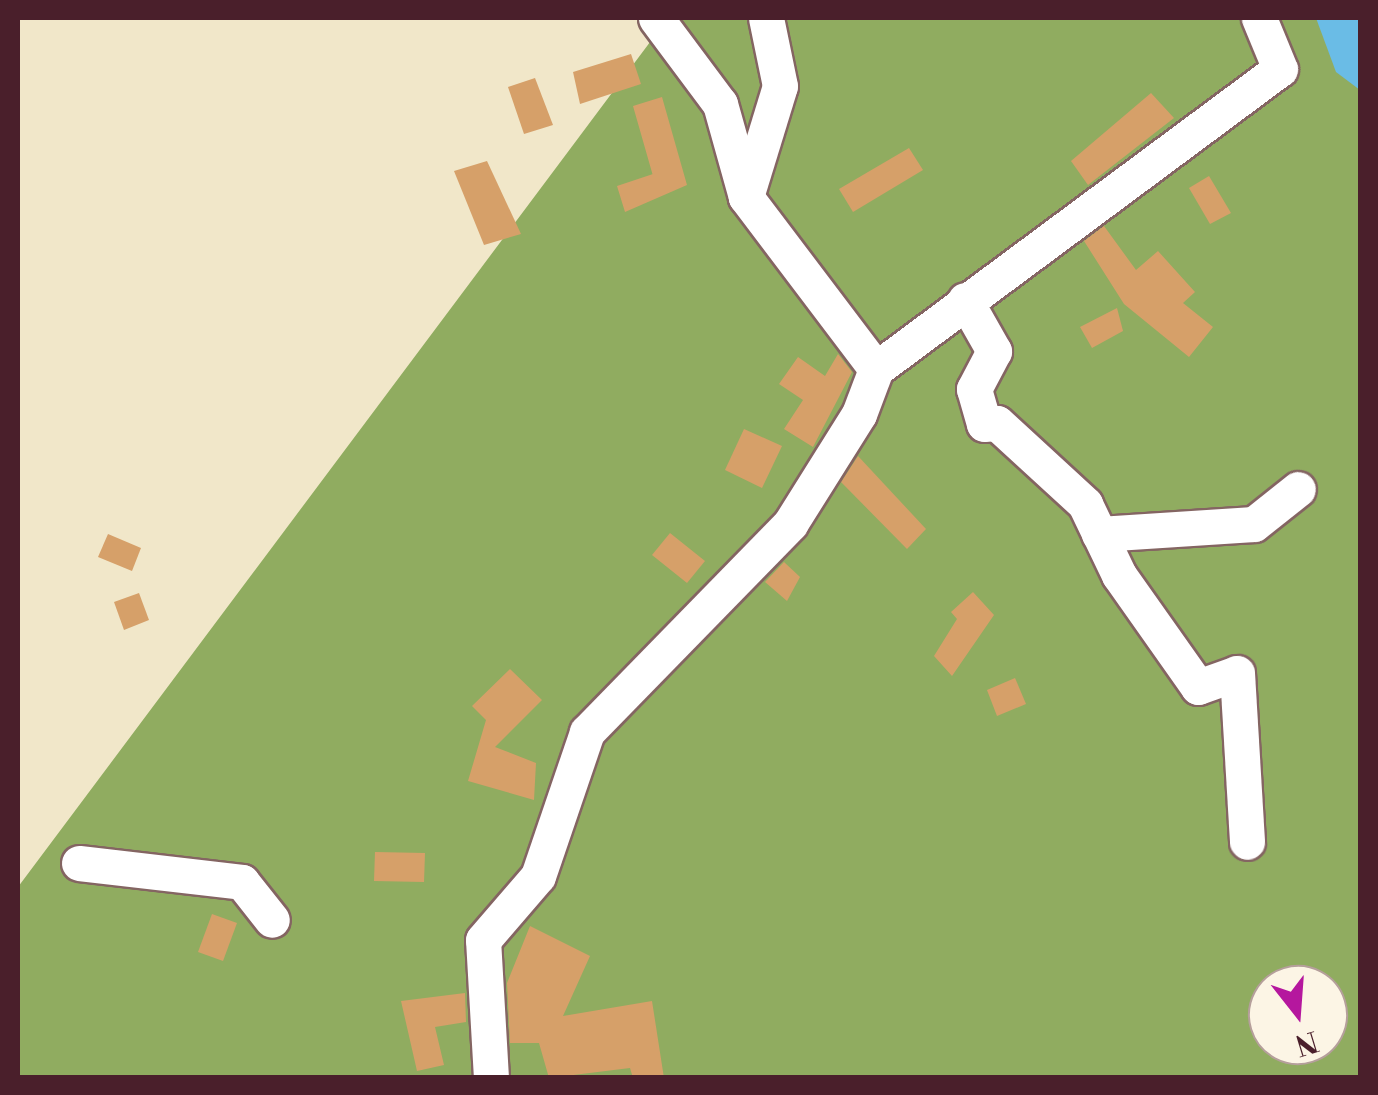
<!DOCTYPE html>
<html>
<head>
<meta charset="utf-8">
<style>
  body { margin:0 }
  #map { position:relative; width:1378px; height:1095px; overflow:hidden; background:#f1e7c9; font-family:"Libre Bodoni",serif }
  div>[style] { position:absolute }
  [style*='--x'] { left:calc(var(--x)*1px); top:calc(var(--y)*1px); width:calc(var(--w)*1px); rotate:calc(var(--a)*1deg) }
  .forest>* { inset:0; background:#90ac60 }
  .water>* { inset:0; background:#6abce6 }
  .building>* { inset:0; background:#d6a069 }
  .roads { filter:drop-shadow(2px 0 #846562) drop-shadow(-2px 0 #846562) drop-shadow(0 2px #846562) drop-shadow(0 -2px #846562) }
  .minor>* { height:35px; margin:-17.5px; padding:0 17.5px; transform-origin:17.5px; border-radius:17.5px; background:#fff }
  span { translate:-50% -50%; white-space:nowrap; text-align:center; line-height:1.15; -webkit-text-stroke:8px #fcf5e5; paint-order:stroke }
  .frame { position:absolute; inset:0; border:20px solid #4a1f2b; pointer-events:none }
  .north { position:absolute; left:1248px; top:965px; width:100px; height:100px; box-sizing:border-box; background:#fcf5e5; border:2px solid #b59f9b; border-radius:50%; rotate:163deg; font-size:28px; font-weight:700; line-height:40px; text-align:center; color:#4a1f2b }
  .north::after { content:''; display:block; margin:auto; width:35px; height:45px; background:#b5179e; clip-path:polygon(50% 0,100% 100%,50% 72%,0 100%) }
</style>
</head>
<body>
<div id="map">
  <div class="forest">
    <i style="clip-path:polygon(evenodd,668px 18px,1360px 18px,1360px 1077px,18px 1077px,18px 887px,668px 18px,1268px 985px,1328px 985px,1328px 1045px,1268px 1045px,1268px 985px)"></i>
  </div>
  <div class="water">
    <i style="clip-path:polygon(1316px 18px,1360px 18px,1360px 90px,1336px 72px)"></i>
  </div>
  <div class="building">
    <i style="clip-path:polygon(631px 54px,641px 84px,580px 104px,573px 72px)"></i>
    <i style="clip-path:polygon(535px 78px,553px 125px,524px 134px,508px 87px)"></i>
    <i style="clip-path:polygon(1151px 93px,1174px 118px,1088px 185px,1071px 161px)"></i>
    <i style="clip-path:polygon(662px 97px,687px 185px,625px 212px,617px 186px,653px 174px,655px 183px,633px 106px)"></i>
    <i style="clip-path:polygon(909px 148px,923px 170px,853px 212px,839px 189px)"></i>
    <i style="clip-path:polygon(487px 161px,521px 234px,484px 245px,454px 171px)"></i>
    <i style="clip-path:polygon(1209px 176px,1231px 213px,1210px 224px,1189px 188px)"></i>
    <i style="clip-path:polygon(1104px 226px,1136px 270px,1158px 251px,1195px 292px,1183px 303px,1213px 327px,1189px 357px,1124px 304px,1084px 241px)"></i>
    <i style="clip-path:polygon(1117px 308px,1123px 331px,1092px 348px,1080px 327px)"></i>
    <i style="clip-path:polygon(838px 354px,852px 372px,813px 447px,784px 429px,803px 400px,779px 384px,798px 357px,825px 376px)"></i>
    <i style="clip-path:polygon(744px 429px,782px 446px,762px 488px,725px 470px)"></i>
    <i style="clip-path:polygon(858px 456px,926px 529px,907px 549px,841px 482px)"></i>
    <i style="clip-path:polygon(670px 533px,705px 561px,687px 583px,652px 555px)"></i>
    <i style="clip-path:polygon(108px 534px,141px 548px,132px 571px,98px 557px)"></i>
    <i style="clip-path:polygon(784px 562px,800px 577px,787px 601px,765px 582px)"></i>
    <i style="clip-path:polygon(973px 592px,994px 615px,952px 676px,934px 656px,957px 619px,951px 612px)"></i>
    <i style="clip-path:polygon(139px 593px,149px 620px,124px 630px,114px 602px)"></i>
    <i style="clip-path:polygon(510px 669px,542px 700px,495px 747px,536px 763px,534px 800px,468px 781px,486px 720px,472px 706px)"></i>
    <i style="clip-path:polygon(1015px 678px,1026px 704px,997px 716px,987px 690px)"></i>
    <i style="clip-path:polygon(375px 852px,425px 853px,424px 882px,374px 881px)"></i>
    <i style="clip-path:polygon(212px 914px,237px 923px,223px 961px,198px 952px)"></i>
    <i style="clip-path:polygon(530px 926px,590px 956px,563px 1016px,652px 1001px,664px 1078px,633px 1078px,630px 1068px,549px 1078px,539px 1043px,510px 1043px,507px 983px)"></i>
    <i style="clip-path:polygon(465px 993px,466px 1022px,435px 1027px,444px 1065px,417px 1071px,401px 1001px)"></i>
  </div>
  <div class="roads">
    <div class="minor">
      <i style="--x:746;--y:197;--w:116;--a:-73"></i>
      <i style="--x:780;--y:86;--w:69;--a:-101.6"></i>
      <i style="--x:965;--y:300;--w:59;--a:60.4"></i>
      <i style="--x:994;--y:351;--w:43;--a:117.8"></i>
      <i style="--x:974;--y:389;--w:36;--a:74"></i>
      <i style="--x:984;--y:424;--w:13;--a:-4"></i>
      <i style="--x:997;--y:423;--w:120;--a:42.6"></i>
      <i style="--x:1085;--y:504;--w:79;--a:64.4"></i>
      <i style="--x:1119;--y:575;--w:137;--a:54.8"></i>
      <i style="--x:1198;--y:687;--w:41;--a:-19.7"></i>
      <i style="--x:1237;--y:673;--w:169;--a:86.6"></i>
      <i style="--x:876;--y:369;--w:503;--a:-36.6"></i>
      <i style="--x:1280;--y:69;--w:55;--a:-112.4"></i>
      <i style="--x:1099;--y:534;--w:155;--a:-3.7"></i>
      <i style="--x:1254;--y:524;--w:56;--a:-38.5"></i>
      <i style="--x:79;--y:863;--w:164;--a:6.6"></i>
      <i style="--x:242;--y:882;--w:48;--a:51.7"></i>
      <i style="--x:491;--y:1078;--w:138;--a:-93.3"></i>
      <i style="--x:483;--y:940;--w:84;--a:-49.3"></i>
      <i style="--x:538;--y:876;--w:152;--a:-71.2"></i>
      <i style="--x:587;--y:732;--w:291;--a:-45.7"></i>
      <i style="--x:790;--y:524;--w:130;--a:-57.9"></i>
      <i style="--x:859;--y:414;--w:48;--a:-69.3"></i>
      <i style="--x:876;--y:369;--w:216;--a:-127.1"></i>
      <i style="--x:746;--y:197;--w:97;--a:-105.6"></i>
      <i style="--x:720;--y:104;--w:107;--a:-126.7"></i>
    </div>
  </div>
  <div class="frame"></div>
  <div class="north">N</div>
</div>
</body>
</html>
